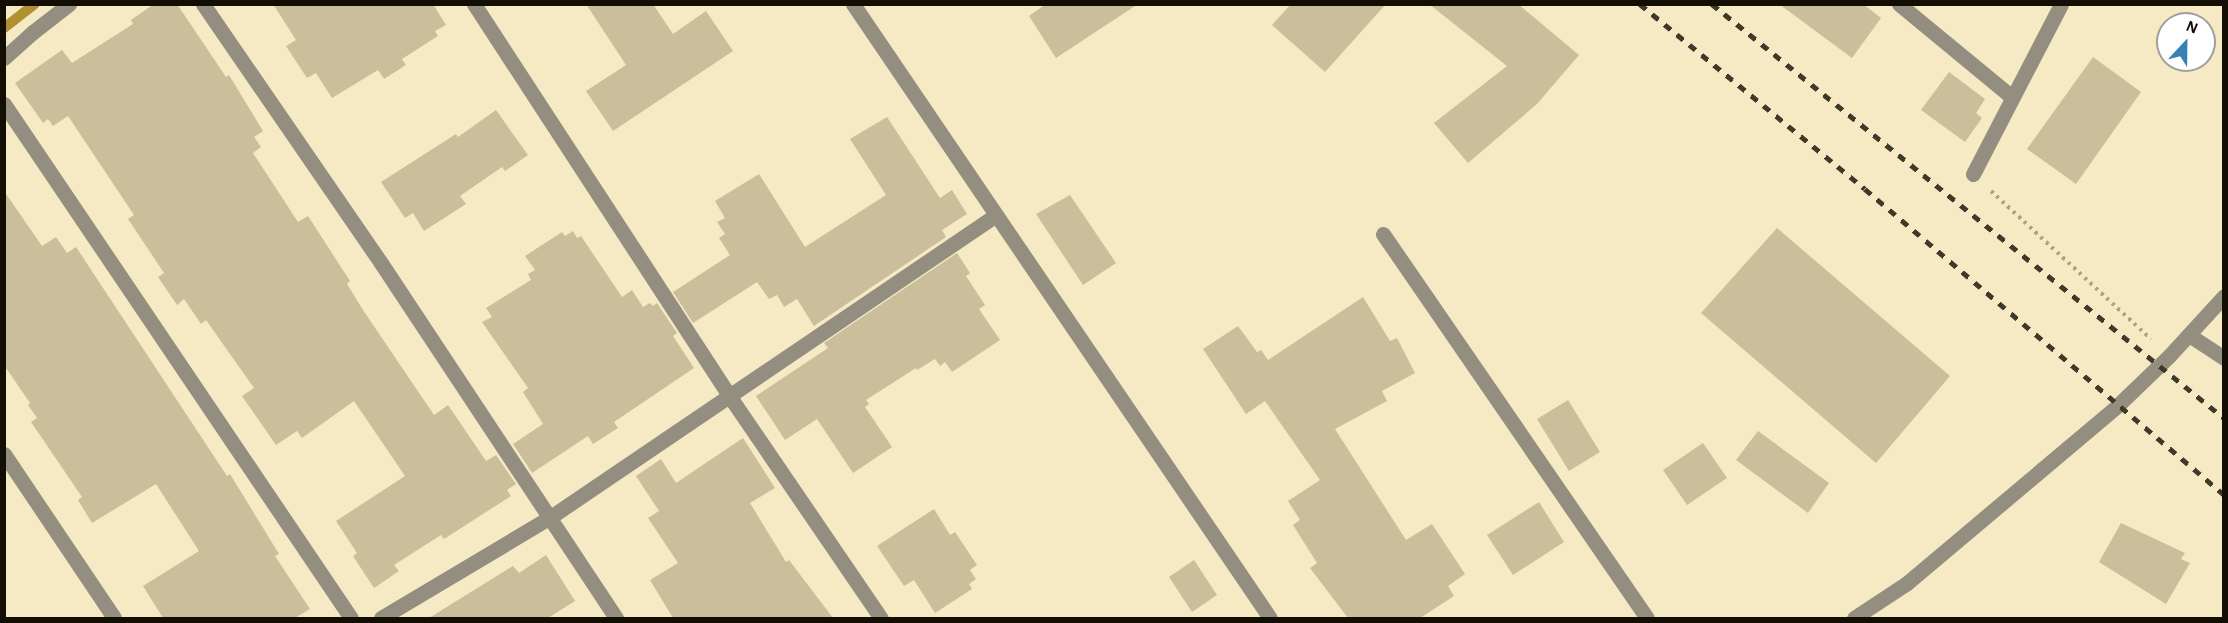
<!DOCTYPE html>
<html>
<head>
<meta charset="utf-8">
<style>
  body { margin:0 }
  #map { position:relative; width:2228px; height:623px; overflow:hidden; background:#f6eac5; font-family:"Alegreya Sans",sans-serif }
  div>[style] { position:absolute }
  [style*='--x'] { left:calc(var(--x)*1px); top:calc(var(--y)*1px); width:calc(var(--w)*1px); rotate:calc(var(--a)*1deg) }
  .stream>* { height:10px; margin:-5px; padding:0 5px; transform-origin:5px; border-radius:5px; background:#af9132 }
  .building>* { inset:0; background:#cabe9b }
  .path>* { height:4px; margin-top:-2px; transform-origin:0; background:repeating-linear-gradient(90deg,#aca386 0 3px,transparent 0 7.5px) }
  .minor>* { height:15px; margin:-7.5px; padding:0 7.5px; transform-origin:7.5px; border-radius:7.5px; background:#948e80 }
  .rail>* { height:4.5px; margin-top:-2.25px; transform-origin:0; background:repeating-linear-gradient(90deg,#3f3929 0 8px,transparent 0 16px) }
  span { translate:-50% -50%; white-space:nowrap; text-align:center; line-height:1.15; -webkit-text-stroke:4.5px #fff; paint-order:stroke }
  .frame { position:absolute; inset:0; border:6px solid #120e03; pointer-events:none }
  .north { position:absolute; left:2156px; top:12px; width:60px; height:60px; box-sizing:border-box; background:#fff; border:2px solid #a09f9a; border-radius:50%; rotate:22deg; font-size:16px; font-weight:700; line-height:24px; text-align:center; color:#120e03 }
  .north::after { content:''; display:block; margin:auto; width:21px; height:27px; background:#3582b4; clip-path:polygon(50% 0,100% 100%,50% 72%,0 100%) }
</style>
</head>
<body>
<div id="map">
  <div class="stream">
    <i style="--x:4;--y:28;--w:39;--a:-38"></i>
  </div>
  <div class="building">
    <i style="clip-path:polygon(154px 4px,177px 4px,226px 77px,229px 75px,263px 131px,254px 137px,261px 147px,253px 153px,298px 222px,308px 216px,350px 281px,347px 284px,363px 310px,434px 415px,448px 405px,486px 461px,496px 455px,516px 484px,507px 490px,511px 496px,444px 539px,441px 535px,394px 565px,399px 571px,374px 588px,353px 556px,357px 553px,336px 521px,405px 476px,354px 401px,302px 438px,297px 431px,276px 445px,242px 396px,254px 388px,206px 320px,201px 324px,184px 299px,177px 305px,158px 277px,164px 273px,128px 219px,134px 215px,68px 116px,53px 126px,48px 119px,43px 123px,15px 83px,62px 50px,72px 63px,133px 24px,131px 20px)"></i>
    <i style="clip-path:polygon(273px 4px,433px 4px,446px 25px,435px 31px,438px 36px,402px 59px,406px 65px,384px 79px,378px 70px,332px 98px,316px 73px,307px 78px,286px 46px,296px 40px)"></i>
    <i style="clip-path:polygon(586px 4px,653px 4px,673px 34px,706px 11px,733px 51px,613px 131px,586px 91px,626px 65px)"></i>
    <i style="clip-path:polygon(1046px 4px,1138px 4px,1056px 58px,1029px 16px)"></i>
    <i style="clip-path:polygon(1291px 4px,1386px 4px,1325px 72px,1272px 25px)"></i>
    <i style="clip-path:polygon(1429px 4px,1518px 4px,1579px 55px,1537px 104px,1468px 163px,1434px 123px,1507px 66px)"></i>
    <i style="clip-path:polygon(1779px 4px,1863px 4px,1881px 18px,1852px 58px)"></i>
    <i style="clip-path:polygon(2093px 57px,2141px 92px,2076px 184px,2027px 149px)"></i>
    <i style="clip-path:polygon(1949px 72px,1985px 99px,1976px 113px,1982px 118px,1965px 142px,1921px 110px)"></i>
    <i style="clip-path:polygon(496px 110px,528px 155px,505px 171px,502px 167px,460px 196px,466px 204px,424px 231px,413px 213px,405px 218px,381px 182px,456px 134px,458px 137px)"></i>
    <i style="clip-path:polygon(887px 117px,940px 198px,952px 190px,967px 214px,942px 230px,946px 237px,814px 326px,797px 299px,784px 307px,777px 295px,769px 299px,757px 282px,693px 323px,673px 292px,730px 255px,719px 238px,725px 234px,717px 222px,725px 218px,715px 201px,759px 174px,805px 247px,886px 195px,850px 139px)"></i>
    <i style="clip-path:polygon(4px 191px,42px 246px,56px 237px,67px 253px,76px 247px,227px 476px,230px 474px,279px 554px,275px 556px,310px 609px,295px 618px,163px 618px,143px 586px,199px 551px,156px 484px,92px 523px,78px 500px,82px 497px,31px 422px,37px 418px,28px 405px,30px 403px,4px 365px)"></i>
    <i style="clip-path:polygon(1070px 195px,1116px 263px,1083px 285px,1036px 214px)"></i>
    <i style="clip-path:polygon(1777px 228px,1950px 376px,1876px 463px,1701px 313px)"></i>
    <i style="clip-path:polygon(573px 231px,577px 238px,581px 236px,622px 297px,632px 290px,643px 307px,650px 303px,653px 306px,657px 303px,677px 333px,673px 336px,694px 368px,614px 422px,618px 428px,593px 444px,588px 436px,532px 473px,513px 444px,543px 424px,523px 392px,528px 388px,482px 322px,492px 317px,486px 308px,531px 280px,528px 274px,535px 270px,525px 256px,562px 232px,565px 236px)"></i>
    <i style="clip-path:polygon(957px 253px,970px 273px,966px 276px,985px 305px,979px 309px,1000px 340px,952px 372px,945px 362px,940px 366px,935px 359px,917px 370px,916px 368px,866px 400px,869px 404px,865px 407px,892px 447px,853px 473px,817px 419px,785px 440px,756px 396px,828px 348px,824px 343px)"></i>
    <i style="clip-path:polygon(1363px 297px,1390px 341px,1397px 338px,1415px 373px,1382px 391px,1387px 401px,1335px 429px,1406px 540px,1432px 524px,1465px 574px,1448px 586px,1454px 596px,1420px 618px,1348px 618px,1310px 568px,1317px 563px,1293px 525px,1300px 520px,1288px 501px,1320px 480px,1265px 401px,1246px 414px,1203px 349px,1238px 326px,1257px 352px,1261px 350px,1268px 360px)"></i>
    <i style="clip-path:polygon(1568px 400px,1600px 452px,1569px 471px,1537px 419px)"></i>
    <i style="clip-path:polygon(1758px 431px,1829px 483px,1808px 513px,1736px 460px)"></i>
    <i style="clip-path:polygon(743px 438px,775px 488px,750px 503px,786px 562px,789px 560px,833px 618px,673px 618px,650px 580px,678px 563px,648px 518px,659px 511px,636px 476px,661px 459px,676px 483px)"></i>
    <i style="clip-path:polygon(1703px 443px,1727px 478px,1687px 505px,1663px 470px)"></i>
    <i style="clip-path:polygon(1539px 502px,1564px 542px,1513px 575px,1487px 535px)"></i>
    <i style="clip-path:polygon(934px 509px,950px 535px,955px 532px,977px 565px,970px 570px,976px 579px,969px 584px,972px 589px,935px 613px,914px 580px,904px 586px,877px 546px)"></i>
    <i style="clip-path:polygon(2121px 523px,2185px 553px,2181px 559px,2190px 563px,2166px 604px,2099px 562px)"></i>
    <i style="clip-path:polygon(546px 555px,575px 601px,548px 618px,429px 618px,513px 566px,519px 573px)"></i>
    <i style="clip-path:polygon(1194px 560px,1217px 595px,1192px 612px,1169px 577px)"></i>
  </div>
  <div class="path">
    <i style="--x:1991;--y:191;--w:218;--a:42.8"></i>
  </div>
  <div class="minor">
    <i style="--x:203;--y:4;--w:314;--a:55.5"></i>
    <i style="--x:381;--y:263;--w:426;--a:56.5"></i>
    <i style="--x:474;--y:4;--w:465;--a:56.9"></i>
    <i style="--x:728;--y:394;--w:271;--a:55.7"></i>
    <i style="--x:853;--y:4;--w:742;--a:55.82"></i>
    <i style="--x:1899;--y:4;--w:146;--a:39.5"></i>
    <i style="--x:4;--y:58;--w:39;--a:-42"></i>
    <i style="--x:33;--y:32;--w:46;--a:-37.9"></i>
    <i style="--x:4;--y:104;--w:620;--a:55.98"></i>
    <i style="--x:1973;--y:174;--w:191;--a:-62.6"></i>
    <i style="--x:1383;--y:234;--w:466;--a:55.5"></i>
    <i style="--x:2189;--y:335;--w:42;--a:33.3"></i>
    <i style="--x:4;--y:454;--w:197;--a:56.1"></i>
    <i style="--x:381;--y:618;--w:196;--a:-30.8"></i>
    <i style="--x:549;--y:518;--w:540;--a:-34.13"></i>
    <i style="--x:1854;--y:618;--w:64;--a:-33.4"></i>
    <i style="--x:1907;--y:583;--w:275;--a:-40.1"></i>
    <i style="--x:2117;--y:406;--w:72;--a:-43.9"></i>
    <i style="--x:2169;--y:356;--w:81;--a:-47.5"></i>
  </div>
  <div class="rail">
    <i style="--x:1640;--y:4;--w:291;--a:39.4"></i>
    <i style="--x:1865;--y:189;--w:472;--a:40.4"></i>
    <i style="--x:1712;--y:4;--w:658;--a:38.96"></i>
  </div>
  <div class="frame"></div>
  <div class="north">N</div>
</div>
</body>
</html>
